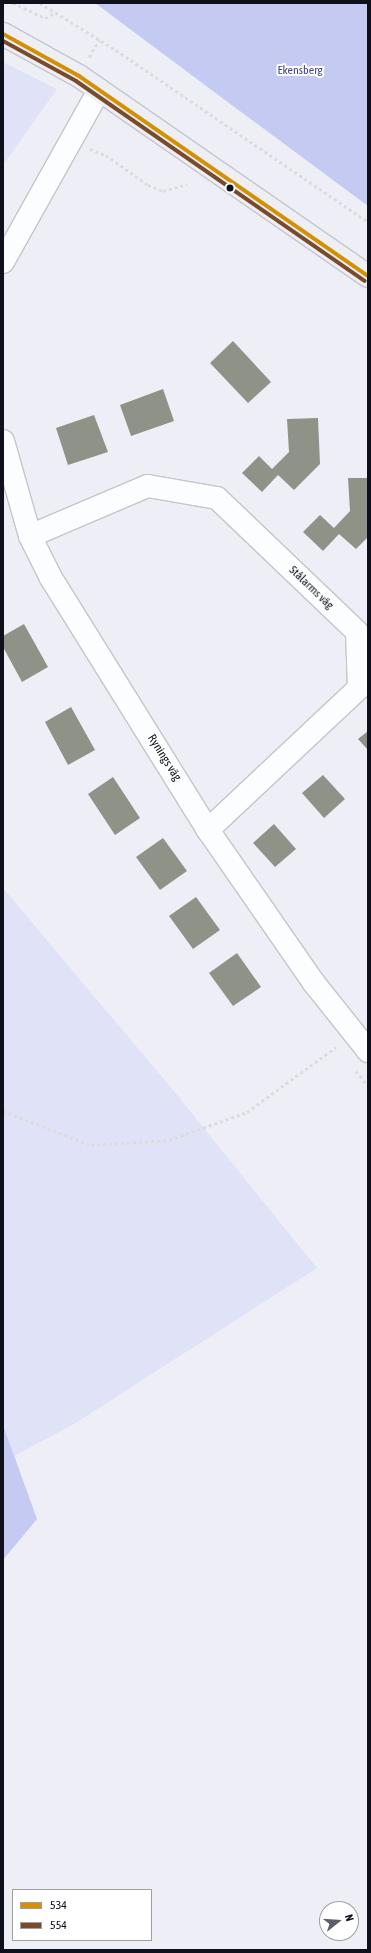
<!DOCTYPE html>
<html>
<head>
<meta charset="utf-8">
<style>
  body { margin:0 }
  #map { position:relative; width:371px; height:1953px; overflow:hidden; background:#eeeff6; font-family:"Asap Condensed",sans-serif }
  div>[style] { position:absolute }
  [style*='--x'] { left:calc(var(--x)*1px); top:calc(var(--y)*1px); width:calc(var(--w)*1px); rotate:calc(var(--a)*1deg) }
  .green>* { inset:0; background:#e0e3f8 }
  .forest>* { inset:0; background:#c5caf2 }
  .building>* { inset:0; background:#8f9287 }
  .path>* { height:2.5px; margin-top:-1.25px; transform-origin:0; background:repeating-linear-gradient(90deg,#dcdcde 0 3px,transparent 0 6px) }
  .roads { filter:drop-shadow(1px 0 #c4c5ce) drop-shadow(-1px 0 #c4c5ce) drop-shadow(0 1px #c4c5ce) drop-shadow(0 -1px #c4c5ce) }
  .minor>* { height:22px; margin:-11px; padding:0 11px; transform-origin:11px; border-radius:11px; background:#fcfdfe }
  .major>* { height:22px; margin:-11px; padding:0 11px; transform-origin:11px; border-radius:11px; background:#eeeff5 }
  .bus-1>* { height:4px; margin:-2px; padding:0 2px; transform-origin:2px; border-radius:2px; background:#d49004 }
  .bus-2>* { height:4px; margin:-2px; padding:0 2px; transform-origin:2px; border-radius:2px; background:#7a4b2a }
  .dots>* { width:11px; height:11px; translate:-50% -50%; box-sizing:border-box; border:2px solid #fff; border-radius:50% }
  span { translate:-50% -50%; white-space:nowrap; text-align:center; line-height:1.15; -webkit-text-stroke:4px #fff; paint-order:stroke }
  .park-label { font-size:12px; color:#404492 }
  .street-label { font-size:12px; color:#0e101b }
  .frame { position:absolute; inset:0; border:4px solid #0e101b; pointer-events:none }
  .legend { position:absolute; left:12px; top:1889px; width:140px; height:52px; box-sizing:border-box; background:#fff; border:1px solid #9f9fa4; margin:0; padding:5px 7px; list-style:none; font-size:12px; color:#0e101b }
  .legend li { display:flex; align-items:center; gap:8px; height:20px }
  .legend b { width:20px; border:1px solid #9f9fa4 }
  .north { position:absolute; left:319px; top:1901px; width:40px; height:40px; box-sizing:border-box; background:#fff; border:1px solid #9f9fa4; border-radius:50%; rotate:73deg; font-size:11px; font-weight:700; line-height:16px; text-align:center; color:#0e101b }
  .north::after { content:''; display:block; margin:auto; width:14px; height:18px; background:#5c5e68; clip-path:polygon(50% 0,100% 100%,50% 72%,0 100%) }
</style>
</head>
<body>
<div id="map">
  <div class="green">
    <i style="clip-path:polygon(3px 62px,57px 89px,3px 165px)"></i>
    <i style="clip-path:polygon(3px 888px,173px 1090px,317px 1268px,74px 1424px,14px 1456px,3px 1425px)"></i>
  </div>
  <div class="forest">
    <i style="clip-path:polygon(95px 3px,368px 3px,368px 206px,233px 106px)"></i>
    <i style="clip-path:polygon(3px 1425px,37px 1519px,3px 1560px)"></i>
  </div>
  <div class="building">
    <i style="clip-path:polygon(233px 341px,271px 382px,248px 403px,210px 363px)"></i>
    <i style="clip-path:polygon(163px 389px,174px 421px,131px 436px,120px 405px)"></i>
    <i style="clip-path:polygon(94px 415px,108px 452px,68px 465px,56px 428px)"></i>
    <i style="clip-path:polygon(318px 418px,320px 464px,294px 490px,278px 475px,262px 492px,242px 473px,259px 456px,272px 469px,289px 452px,287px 419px)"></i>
    <i style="clip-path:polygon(348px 478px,368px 478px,368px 537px,356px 549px,339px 534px,323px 551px,303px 532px,320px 515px,334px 528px,350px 511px)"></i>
    <i style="clip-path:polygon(24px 624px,48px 667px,22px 682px,3px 647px,3px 636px)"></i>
    <i style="clip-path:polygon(71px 707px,95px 750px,68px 765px,45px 722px)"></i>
    <i style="clip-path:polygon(368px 731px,368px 750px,358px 739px)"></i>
    <i style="clip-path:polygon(323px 775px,345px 799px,324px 818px,302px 793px)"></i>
    <i style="clip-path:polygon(113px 777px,140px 818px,115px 835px,88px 794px)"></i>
    <i style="clip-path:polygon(274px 824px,296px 849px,275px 867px,253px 843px)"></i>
    <i style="clip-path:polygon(163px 838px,187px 871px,160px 890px,136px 857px)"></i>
    <i style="clip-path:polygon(196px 897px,220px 930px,193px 949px,169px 916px)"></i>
    <i style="clip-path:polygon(237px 953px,261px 987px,233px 1006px,209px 973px)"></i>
  </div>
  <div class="path">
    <i style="--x:13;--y:3;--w:35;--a:25"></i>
    <i style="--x:45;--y:18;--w:11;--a:-27"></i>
    <i style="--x:40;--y:3;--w:89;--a:31.7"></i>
    <i style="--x:116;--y:50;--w:305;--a:34.3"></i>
    <i style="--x:89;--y:57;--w:20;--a:-60"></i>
    <i style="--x:90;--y:149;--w:17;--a:21"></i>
    <i style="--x:106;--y:155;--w:52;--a:35.5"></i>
    <i style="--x:148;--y:185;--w:16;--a:22"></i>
    <i style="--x:163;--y:191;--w:25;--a:-16"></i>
    <i style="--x:356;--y:1071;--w:19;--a:51"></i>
    <i style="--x:3;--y:1111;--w:94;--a:21.1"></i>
    <i style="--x:91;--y:1145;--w:78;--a:-3.7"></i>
    <i style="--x:169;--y:1140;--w:83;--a:-19.7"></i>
    <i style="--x:247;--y:1112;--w:110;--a:-36.1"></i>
  </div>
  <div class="roads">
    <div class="minor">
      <i style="--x:3;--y:262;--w:197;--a:-60.8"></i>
      <i style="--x:3;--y:441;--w:99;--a:74.1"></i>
      <i style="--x:30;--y:536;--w:47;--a:63.4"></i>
      <i style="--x:51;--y:578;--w:297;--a:58.1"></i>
      <i style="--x:208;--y:830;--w:186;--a:55.3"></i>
      <i style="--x:314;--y:983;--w:87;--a:51.5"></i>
      <i style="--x:30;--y:536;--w:128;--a:-23"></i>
      <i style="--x:148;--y:486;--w:70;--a:9.9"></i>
      <i style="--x:217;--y:498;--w:194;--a:43.7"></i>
      <i style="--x:357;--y:632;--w:56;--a:88"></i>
      <i style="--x:359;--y:688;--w:207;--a:136.8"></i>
    </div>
    <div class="major">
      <i style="--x:3;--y:34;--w:87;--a:28.9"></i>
      <i style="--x:79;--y:76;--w:351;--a:34.7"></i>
    </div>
  </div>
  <div class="bus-1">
    <i style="--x:3;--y:34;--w:87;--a:28.9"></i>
    <i style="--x:79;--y:76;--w:351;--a:34.7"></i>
  </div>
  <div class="bus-2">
    <i style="--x:3;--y:41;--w:83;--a:28.7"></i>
    <i style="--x:76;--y:81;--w:351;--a:34.7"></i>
  </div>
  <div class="dots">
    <i style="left:230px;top:188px;background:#0e101b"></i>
  </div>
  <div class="park-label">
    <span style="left:300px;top:71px">Ekensberg</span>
  </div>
  <div class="street-label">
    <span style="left:311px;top:588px;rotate:44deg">Stålarms väg</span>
    <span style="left:164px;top:758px;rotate:58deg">Rynings väg</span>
  </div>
  <div class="frame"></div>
  <ul class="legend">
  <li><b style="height:5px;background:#d49004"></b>534</li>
  <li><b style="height:5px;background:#7a4b2a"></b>554</li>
  </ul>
  <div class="north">N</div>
</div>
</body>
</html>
